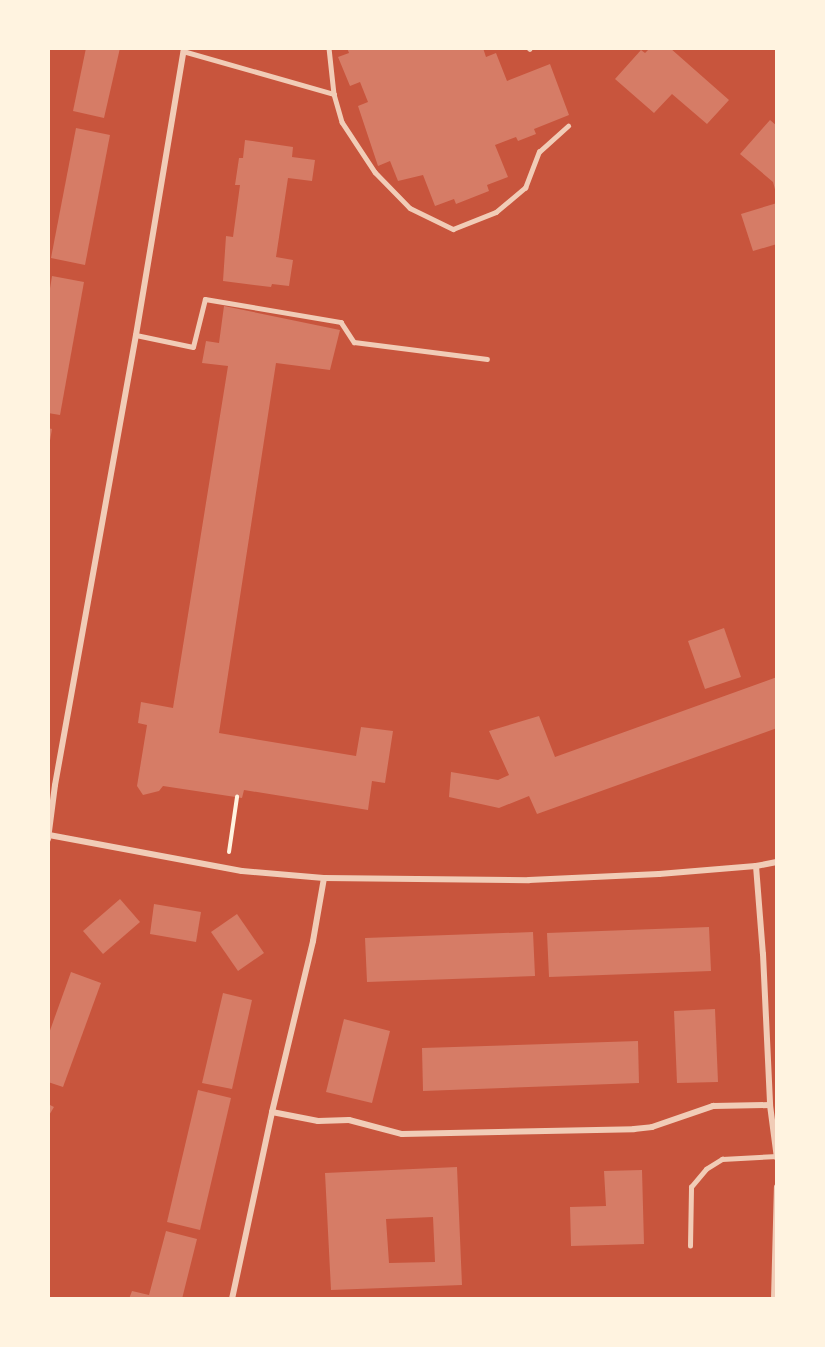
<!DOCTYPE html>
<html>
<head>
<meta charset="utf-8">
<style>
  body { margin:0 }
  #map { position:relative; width:825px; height:1347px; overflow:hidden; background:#c8553d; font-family:Raleway,sans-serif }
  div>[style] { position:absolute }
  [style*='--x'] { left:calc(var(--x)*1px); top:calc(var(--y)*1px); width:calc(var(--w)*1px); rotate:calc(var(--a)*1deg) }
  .building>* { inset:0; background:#d67c66 }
  .path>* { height:4px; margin:-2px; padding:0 2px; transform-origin:2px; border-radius:2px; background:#fff3e0 }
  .service>* { height:4.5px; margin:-2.25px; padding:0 2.25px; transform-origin:2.25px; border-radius:2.25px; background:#f1ccb7 }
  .minor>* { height:6px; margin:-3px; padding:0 3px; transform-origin:3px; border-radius:3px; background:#f1ccb7 }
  span { translate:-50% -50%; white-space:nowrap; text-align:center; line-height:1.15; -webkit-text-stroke:6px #fff3e0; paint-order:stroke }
  .frame { position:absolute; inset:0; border:50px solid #fff3e0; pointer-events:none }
</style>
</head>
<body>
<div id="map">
  <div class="building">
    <i style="clip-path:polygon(86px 48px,120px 48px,104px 118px,73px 111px)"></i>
    <i style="clip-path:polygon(347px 48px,483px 48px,486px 57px,496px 53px,507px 81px,550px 64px,569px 115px,534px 129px,536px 134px,518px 141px,516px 137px,495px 145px,508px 177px,487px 185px,489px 191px,456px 204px,454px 199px,435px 206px,423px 175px,398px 181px,390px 161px,378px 166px,358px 106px,368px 102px,360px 82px,350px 86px,338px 57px,349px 53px)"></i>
    <i style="clip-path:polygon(650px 48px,670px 48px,729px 100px,707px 124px,672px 94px,654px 113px,615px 79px,641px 50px,645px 53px)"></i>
    <i style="clip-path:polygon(770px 120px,777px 126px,776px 193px,773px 182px,740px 154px)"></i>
    <i style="clip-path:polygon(76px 128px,110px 135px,85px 265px,51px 258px)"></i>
    <i style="clip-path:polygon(245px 140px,293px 147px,292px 157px,315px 160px,312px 181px,288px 178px,276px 257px,293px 260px,289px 286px,272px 284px,271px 287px,223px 281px,226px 236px,233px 237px,240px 185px,235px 185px,239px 158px,243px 158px)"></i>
    <i style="clip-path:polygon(777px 203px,777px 244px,753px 251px,741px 214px)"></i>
    <i style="clip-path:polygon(52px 276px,84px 282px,60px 415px,48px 413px,48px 301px)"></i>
    <i style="clip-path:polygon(224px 306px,340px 330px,330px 370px,276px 363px,219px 733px,356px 756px,361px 727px,393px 731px,385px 783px,372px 781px,368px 810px,244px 790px,242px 798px,163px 786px,159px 791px,143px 795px,137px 786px,147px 725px,138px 723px,141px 702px,173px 708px,228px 366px,202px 363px,206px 341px,219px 343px)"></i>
    <i style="clip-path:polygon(48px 428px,52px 429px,49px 446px,48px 446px)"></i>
    <i style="clip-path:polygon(724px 628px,741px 677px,705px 689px,688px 641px)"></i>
    <i style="clip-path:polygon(777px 677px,777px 728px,537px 814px,529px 796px,499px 808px,449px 797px,451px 772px,498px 780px,509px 775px,489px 731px,539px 716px,555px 757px)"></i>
    <i style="clip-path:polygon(120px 899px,140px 922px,103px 954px,83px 931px)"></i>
    <i style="clip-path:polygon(154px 904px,201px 912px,196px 942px,150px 934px)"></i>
    <i style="clip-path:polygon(237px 914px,264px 953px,238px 971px,211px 932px)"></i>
    <i style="clip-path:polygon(709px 927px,711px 971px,549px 977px,547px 933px)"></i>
    <i style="clip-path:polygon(533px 932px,535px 976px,367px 982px,365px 938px)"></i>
    <i style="clip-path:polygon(71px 972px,101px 983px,63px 1087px,48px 1082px,48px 1036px)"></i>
    <i style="clip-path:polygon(223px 993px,252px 1000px,232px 1089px,202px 1083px)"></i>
    <i style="clip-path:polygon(715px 1009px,718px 1082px,677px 1083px,674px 1011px)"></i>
    <i style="clip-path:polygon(344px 1019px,390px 1031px,372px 1103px,326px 1092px)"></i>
    <i style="clip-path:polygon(638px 1041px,639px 1083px,423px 1091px,422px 1048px)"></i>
    <i style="clip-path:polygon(198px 1090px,231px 1098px,200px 1230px,167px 1222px)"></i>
    <i style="clip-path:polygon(48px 1104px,54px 1107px,48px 1117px)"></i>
    <i style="clip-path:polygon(evenodd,457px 1167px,462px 1285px,331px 1290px,325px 1173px,457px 1167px,433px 1217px,435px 1262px,389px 1263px,386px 1219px,433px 1217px)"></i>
    <i style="clip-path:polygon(642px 1170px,644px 1244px,571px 1246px,570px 1207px,606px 1206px,604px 1171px)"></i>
    <i style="clip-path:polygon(166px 1231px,197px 1239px,182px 1299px,129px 1299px,132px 1291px,149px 1295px)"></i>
  </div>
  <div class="path">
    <i style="--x:229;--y:852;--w:56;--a:-81.7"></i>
  </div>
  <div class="service">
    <i style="--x:329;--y:48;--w:46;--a:83.8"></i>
    <i style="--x:529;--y:48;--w:1;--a:45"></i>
    <i style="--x:183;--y:51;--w:157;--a:15.9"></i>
    <i style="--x:334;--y:94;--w:29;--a:74"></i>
    <i style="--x:342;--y:122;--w:60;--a:56.6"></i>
    <i style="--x:375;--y:172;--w:50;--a:45.8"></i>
    <i style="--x:410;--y:208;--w:48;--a:26"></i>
    <i style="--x:453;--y:229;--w:46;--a:-21.6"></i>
    <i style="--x:496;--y:212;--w:38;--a:-40"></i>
    <i style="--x:525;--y:188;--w:39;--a:-69"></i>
    <i style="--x:539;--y:152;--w:39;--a:-42"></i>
    <i style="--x:136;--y:335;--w:58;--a:11.9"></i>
    <i style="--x:193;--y:347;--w:49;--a:-76"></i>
    <i style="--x:205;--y:299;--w:138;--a:9.6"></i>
    <i style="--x:341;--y:322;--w:24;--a:57"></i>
    <i style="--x:354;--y:342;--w:134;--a:7.3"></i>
    <i style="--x:690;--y:1246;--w:59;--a:-89"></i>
    <i style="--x:691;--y:1187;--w:23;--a:-50"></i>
    <i style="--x:706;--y:1169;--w:19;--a:-32"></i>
    <i style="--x:722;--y:1159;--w:55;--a:-3.1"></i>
  </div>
  <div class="minor">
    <i style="--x:49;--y:835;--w:196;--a:10.6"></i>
    <i style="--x:242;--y:871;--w:82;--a:4.9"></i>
    <i style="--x:324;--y:878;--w:205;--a:0.6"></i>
    <i style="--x:529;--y:880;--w:130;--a:-2.6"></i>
    <i style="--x:659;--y:874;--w:97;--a:-4.7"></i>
    <i style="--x:756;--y:866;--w:21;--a:-11"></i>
    <i style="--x:48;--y:839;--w:54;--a:-82.6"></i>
    <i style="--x:55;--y:785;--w:457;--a:-79.8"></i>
    <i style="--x:136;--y:335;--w:291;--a:-80.5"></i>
    <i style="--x:756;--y:866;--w:88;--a:85.5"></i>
    <i style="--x:763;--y:954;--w:151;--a:87.3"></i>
    <i style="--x:770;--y:1105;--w:53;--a:82.5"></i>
    <i style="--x:272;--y:1112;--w:47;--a:11.1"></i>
    <i style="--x:318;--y:1121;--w:31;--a:-2"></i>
    <i style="--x:349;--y:1120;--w:55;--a:14.8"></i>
    <i style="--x:402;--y:1134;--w:232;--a:-1.2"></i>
    <i style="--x:634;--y:1129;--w:18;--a:-6"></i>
    <i style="--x:652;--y:1127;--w:65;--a:-19"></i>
    <i style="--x:713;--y:1106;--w:57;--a:-1"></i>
    <i style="--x:232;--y:1299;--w:191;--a:-77.9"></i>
    <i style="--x:272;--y:1112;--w:176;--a:-76.5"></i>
    <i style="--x:313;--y:941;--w:64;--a:-80.1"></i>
    <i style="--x:774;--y:1299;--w:112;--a:-88.5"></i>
  </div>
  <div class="frame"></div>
</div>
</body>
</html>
